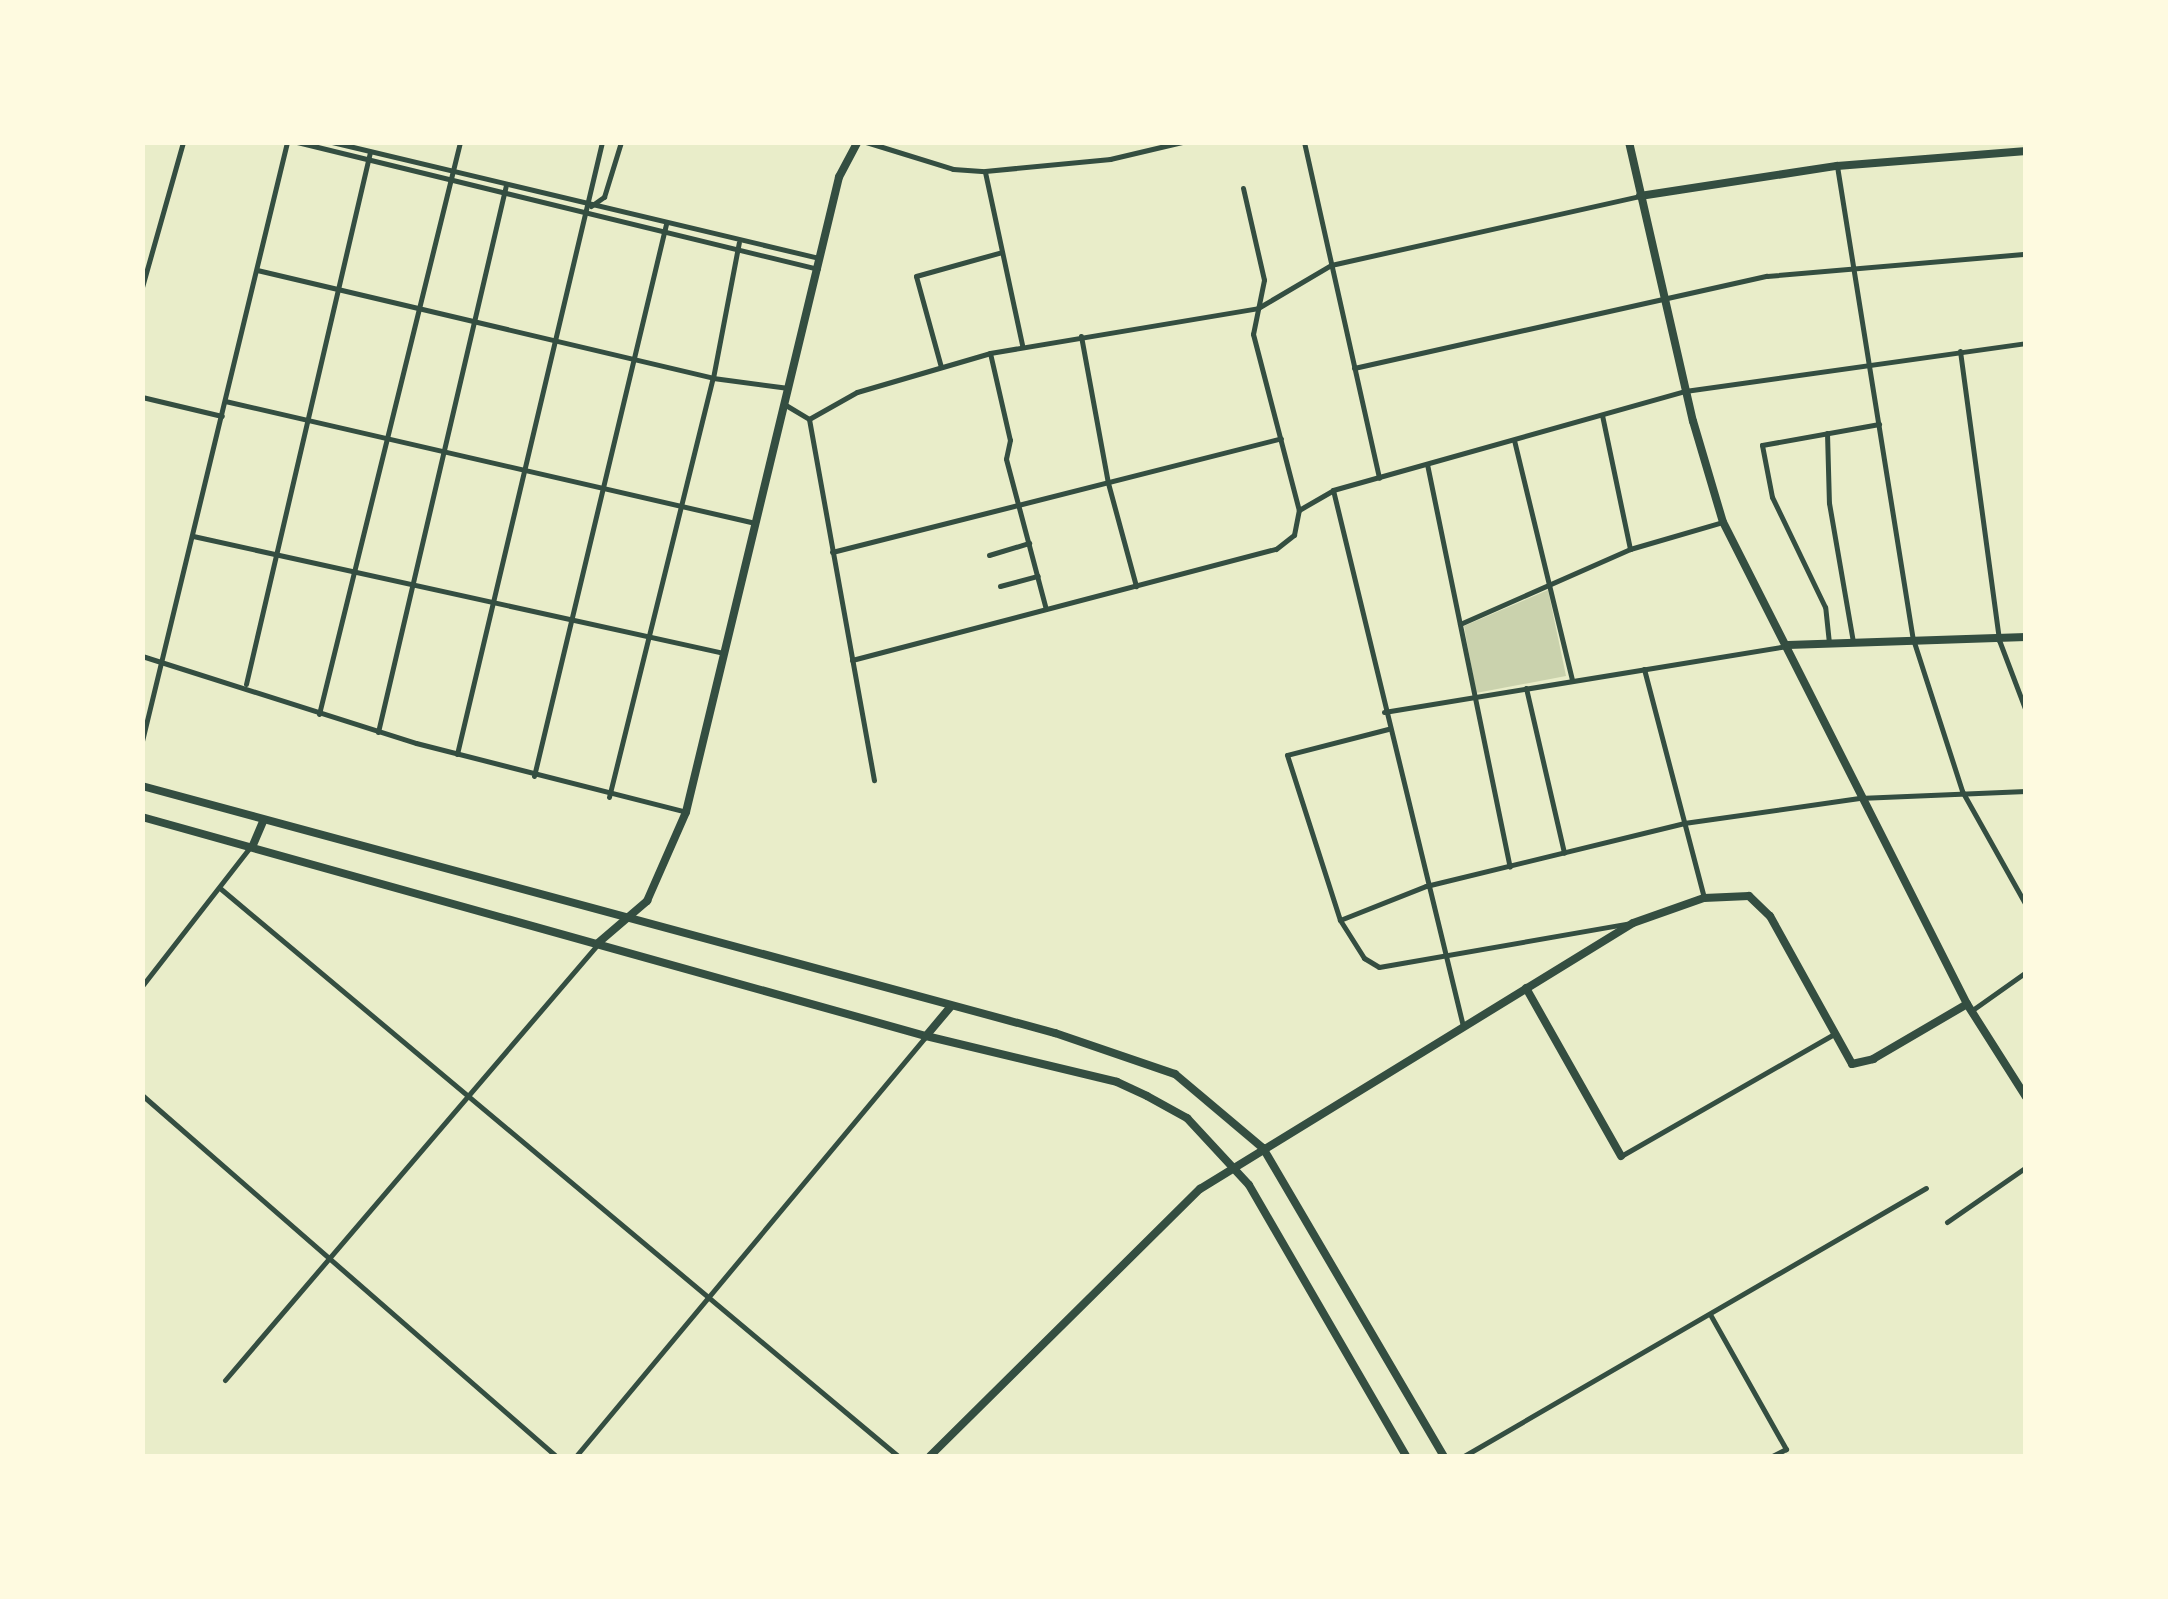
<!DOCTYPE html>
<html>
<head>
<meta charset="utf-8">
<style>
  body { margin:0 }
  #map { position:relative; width:2168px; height:1599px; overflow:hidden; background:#e9edc9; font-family:"Source Sans 3",sans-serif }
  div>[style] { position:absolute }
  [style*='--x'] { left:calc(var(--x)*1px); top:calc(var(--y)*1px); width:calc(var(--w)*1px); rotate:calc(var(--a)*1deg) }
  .green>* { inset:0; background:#cad2ad }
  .minor>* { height:5px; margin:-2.5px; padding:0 2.5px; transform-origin:2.5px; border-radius:2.5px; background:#344e41 }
  .tertiary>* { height:8px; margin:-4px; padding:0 4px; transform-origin:4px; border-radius:4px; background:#344e41 }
  .secondary>* { height:8px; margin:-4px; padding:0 4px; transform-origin:4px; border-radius:4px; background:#344e41 }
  span { translate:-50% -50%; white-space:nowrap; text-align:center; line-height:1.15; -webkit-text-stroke:10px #fefae0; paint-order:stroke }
  .frame { position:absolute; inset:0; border:145px solid #fefae0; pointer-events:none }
</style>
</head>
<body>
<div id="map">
  <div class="green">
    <i style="clip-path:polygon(1548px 590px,1566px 676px,1476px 693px,1464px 626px)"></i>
  </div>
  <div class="minor">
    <i style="--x:297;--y:142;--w:536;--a:13.7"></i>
    <i style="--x:332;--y:142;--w:500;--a:13.4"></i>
    <i style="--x:866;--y:142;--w:91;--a:17.2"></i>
    <i style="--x:953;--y:169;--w:32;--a:4"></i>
    <i style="--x:985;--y:171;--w:126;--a:-5.5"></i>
    <i style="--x:1110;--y:159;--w:74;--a:-13.3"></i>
    <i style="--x:1304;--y:142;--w:344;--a:77.4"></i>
    <i style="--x:1837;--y:166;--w:479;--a:80.9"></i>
    <i style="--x:1913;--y:639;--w:160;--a:72.1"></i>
    <i style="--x:1962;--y:791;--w:131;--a:60.7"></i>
    <i style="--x:985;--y:172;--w:177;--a:77.9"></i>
    <i style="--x:1243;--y:188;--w:94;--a:77.1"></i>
    <i style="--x:1264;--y:280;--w:55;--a:101.5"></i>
    <i style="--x:1253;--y:334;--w:182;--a:75.4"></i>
    <i style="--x:591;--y:206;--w:16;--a:-35"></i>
    <i style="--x:604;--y:197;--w:58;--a:-72.8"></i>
    <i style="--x:257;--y:270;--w:469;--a:13.3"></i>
    <i style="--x:713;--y:378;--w:76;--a:7.6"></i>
    <i style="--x:142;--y:287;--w:151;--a:-74.2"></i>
    <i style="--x:1081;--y:336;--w:149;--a:79.6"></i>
    <i style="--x:1108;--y:483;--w:107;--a:74.8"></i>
    <i style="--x:1960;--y:351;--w:292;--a:82.3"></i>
    <i style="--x:1999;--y:640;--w:76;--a:69.2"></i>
    <i style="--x:990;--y:353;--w:89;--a:77.1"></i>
    <i style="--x:1010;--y:440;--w:19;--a:102"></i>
    <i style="--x:1006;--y:459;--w:155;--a:75.1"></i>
    <i style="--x:941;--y:367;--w:94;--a:-105.4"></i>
    <i style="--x:916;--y:276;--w:89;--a:-15.6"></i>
    <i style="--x:1354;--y:368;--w:423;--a:-12.6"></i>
    <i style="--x:1767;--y:276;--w:260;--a:-4.9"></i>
    <i style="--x:142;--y:397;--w:82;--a:13.4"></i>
    <i style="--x:225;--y:401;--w:544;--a:12.96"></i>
    <i style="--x:784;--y:404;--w:29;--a:31"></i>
    <i style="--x:809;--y:419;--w:55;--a:-29.4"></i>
    <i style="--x:857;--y:392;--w:139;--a:-16.3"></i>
    <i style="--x:990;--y:353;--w:272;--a:-9.5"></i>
    <i style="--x:1258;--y:308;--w:85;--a:-30.5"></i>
    <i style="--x:1331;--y:265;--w:317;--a:-12.6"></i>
    <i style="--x:1602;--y:415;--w:137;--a:78.2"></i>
    <i style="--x:809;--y:419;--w:367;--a:79.8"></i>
    <i style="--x:1827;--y:433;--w:70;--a:88.4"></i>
    <i style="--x:1829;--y:503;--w:141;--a:80.2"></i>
    <i style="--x:1514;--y:440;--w:247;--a:76.4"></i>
    <i style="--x:1427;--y:464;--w:411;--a:78.4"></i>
    <i style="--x:1333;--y:490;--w:552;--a:76.37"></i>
    <i style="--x:193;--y:536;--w:544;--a:12.43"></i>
    <i style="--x:832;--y:552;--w:463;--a:-14.2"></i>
    <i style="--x:989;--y:555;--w:42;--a:-16.7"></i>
    <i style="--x:1000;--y:586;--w:39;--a:-15"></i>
    <i style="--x:1460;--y:624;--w:186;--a:-23.8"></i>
    <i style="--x:1630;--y:549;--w:97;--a:-16.2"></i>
    <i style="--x:1829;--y:643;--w:36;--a:-96"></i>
    <i style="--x:1825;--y:607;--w:122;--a:-115.7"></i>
    <i style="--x:1772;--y:497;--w:53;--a:-100.9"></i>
    <i style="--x:1762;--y:445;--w:119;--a:-10.2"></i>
    <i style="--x:142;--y:656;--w:287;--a:17.6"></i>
    <i style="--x:416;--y:743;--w:279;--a:14.3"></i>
    <i style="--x:852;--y:660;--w:438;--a:-14.7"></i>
    <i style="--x:1276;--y:549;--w:23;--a:-38"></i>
    <i style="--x:1294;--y:535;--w:25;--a:-79"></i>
    <i style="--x:1299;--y:510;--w:39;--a:-30"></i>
    <i style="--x:1333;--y:490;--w:366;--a:-15.7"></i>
    <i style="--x:1685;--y:391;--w:344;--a:-8"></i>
    <i style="--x:1644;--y:669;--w:237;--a:75.3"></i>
    <i style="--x:246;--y:684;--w:546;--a:-76.88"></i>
    <i style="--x:1526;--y:688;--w:169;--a:77"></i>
    <i style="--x:1384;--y:712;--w:407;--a:-9.3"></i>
    <i style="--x:319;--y:714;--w:589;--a:-76.15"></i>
    <i style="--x:1388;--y:729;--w:104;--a:165.6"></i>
    <i style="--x:1287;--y:755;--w:173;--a:72.2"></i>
    <i style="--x:1340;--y:920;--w:45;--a:57.7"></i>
    <i style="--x:1364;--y:958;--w:17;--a:31"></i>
    <i style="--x:1379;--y:967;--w:255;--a:-9.9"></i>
    <i style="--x:378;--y:732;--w:562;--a:-76.83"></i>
    <i style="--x:142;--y:741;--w:616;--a:-76.39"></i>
    <i style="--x:457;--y:754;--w:629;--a:-76.67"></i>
    <i style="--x:534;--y:776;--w:568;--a:-76.55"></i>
    <i style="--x:609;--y:797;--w:432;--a:-76.1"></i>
    <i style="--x:713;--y:378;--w:138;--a:-79.2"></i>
    <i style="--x:221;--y:889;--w:883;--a:39.95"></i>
    <i style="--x:1340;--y:920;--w:92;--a:-21.6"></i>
    <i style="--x:1426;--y:886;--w:266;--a:-13.7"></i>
    <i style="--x:1684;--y:823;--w:177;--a:-8.1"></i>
    <i style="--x:1859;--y:798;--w:167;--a:-2.4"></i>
    <i style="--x:142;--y:986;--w:177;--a:-52.1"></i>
    <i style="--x:1971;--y:1011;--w:67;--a:-35.3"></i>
    <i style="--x:142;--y:1095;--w:549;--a:41.09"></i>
    <i style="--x:1621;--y:1156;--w:245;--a:-29.8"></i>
    <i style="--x:1947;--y:1222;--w:96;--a:-34.8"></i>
    <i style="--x:1711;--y:1316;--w:153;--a:60.6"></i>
    <i style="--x:1786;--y:1449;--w:16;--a:153"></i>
    <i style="--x:225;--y:1380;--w:572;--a:-49.46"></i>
    <i style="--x:576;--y:1456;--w:547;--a:-50.19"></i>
    <i style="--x:1464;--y:1456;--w:534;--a:-30.12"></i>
  </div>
  <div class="tertiary">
    <i style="--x:1640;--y:196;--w:199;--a:-8.7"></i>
    <i style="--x:1837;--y:166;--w:190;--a:-4.5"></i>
    <i style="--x:142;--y:786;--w:946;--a:15.14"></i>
    <i style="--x:1055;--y:1033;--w:127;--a:18.9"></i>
    <i style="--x:1175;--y:1074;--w:115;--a:40.1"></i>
    <i style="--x:1263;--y:1148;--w:357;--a:59.6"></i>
    <i style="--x:142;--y:817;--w:814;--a:15.61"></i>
    <i style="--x:926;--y:1036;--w:196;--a:13.5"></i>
    <i style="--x:1117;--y:1082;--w:33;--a:25"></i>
    <i style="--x:1147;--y:1096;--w:46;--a:28.8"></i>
    <i style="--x:1187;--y:1118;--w:91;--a:47.2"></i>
    <i style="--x:1249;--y:1185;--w:313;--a:59.9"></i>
    <i style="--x:253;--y:845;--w:26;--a:-67"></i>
    <i style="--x:598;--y:943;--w:65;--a:-40.6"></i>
    <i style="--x:647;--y:901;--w:97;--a:-66.3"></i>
    <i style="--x:686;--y:812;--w:653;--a:-76.45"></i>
    <i style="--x:839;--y:177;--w:40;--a:-62"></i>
    <i style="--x:1526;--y:988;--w:193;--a:60.5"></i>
    <i style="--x:926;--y:1036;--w:39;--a:-50"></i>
    <i style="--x:930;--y:1456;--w:380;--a:-44.7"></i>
    <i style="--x:1200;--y:1189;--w:508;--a:-31.56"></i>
    <i style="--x:1633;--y:923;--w:75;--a:-19.4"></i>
    <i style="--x:1704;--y:898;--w:45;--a:-2.5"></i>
    <i style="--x:1749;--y:896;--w:29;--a:44"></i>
    <i style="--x:1770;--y:916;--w:169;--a:61"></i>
    <i style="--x:1852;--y:1064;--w:22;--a:-13"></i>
    <i style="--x:1873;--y:1059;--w:109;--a:-30.3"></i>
  </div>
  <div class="secondary">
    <i style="--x:1629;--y:142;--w:286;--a:77.1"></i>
    <i style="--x:1693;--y:421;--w:105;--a:73.5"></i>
    <i style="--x:1723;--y:522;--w:540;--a:63.15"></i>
    <i style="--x:1967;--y:1004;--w:110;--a:57.6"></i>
    <i style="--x:1788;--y:645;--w:238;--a:-1.9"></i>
  </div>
  <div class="frame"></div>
</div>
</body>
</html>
